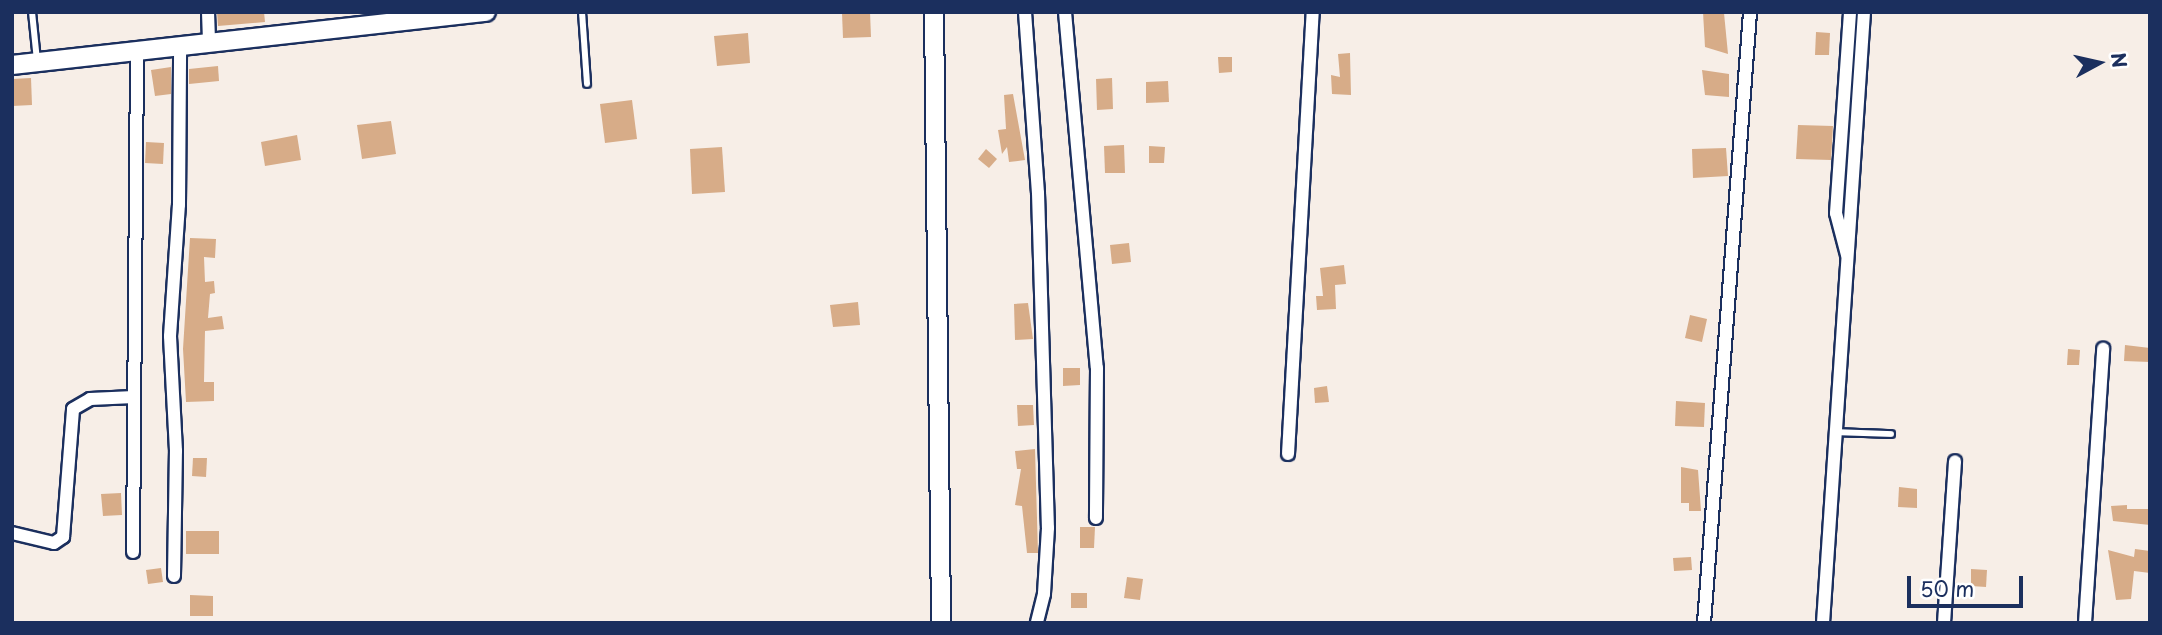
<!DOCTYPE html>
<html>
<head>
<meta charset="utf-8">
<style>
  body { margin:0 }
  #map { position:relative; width:2162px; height:635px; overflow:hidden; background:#f7eee7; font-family:"Playpen Sans",sans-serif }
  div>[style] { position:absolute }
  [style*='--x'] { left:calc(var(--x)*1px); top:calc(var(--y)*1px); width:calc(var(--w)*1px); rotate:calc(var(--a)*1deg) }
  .building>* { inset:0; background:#d7ac88 }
  .roads { filter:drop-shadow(2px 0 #1b2f5e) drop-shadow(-2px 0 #1b2f5e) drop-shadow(0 2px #1b2f5e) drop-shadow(0 -2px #1b2f5e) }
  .lane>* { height:6px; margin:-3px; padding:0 3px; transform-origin:3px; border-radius:3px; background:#fff }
  .street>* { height:12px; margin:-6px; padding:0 6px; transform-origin:6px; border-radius:6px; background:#fff }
  .secondary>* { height:18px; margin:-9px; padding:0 9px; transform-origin:9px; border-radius:9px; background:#fff }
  span { translate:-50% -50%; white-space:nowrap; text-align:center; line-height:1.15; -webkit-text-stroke:5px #fff; paint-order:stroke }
  .frame { position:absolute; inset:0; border:14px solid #1b2f5e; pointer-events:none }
  .north { position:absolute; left:2064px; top:28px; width:70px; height:70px; -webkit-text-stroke:5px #fff; paint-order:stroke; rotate:82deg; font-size:19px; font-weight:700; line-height:28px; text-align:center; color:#1b2f5e }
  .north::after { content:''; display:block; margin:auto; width:24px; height:32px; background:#1b2f5e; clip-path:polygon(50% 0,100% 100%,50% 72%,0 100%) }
  .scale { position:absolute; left:1907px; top:576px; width:116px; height:32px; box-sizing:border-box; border:4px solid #1b2f5e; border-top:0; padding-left:9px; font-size:21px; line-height:24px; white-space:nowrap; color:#1b2f5e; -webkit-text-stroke:5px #fff; paint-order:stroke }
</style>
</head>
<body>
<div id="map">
  <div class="building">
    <i style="clip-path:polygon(217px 12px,264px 12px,265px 22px,218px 26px)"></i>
    <i style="clip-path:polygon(870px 12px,871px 37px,843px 38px,842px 13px)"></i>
    <i style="clip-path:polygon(1703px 12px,1724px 13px,1728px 54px,1705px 47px)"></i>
    <i style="clip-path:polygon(1816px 32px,1830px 33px,1829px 55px,1815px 55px)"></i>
    <i style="clip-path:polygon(748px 33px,750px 63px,717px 66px,714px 36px)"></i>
    <i style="clip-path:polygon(1350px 53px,1351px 95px,1332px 94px,1331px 75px,1340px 77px,1338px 54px)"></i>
    <i style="clip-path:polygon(1218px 57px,1232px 57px,1232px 72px,1219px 73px)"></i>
    <i style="clip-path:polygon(218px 66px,219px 81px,189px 84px,189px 69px)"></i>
    <i style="clip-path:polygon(171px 67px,171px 94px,155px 96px,151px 70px)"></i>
    <i style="clip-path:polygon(1702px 70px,1729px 74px,1729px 97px,1705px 95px)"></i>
    <i style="clip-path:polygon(31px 78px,32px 105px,12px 106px,12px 79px)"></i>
    <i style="clip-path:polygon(1112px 78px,1113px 109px,1097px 110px,1096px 79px)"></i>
    <i style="clip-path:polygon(1168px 81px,1169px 102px,1146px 103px,1146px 82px)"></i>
    <i style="clip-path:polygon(1013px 94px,1025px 160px,1009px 162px,1007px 147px,1002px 154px,998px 130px,1006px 129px,1004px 95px)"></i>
    <i style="clip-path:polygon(632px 100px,637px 139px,605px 143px,600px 104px)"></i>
    <i style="clip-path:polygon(391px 121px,396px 154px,362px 159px,357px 125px)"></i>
    <i style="clip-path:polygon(1798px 125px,1833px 126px,1831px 160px,1796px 159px)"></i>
    <i style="clip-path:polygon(297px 135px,301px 160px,265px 166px,261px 142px)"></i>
    <i style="clip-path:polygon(146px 142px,164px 143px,163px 164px,145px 163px)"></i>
    <i style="clip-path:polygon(1124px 145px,1125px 173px,1105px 173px,1104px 146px)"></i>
    <i style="clip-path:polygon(1149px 146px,1165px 147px,1164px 163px,1149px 163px)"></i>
    <i style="clip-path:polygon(722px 147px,725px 192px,692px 194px,690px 149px)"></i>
    <i style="clip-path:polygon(1726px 148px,1728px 176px,1693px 178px,1692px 149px)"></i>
    <i style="clip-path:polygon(986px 149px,997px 159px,989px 168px,978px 159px)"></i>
    <i style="clip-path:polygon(190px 238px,216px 239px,215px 258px,204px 257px,205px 282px,214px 281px,215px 293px,210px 294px,208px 318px,222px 316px,224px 329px,205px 331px,204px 382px,214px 382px,214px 401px,186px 402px,183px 349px)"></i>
    <i style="clip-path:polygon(1129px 243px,1131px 262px,1112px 264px,1110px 245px)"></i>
    <i style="clip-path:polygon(1344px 265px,1346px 284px,1335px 285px,1336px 309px,1317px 310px,1316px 296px,1323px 296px,1320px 268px)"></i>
    <i style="clip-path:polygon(858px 302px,860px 325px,833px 327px,830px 305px)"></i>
    <i style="clip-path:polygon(1028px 303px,1033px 339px,1015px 340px,1014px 304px)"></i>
    <i style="clip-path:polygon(1690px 315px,1707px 319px,1702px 342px,1685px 338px)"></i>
    <i style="clip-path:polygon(2125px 345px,2150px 348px,2150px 362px,2124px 361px)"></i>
    <i style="clip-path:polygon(2068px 349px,2080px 350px,2079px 365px,2067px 365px)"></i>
    <i style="clip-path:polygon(1063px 368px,1080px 368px,1080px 385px,1063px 386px)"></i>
    <i style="clip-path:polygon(1327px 386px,1329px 402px,1315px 403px,1314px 388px)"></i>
    <i style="clip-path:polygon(1676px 401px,1705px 403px,1704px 427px,1675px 426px)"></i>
    <i style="clip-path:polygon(1017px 405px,1033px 405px,1034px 425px,1018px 426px)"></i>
    <i style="clip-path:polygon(1035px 449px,1038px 553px,1027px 553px,1022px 506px,1015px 505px,1021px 469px,1017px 469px,1015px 451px)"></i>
    <i style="clip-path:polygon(193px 458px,207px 458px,206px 477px,192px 476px)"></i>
    <i style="clip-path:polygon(1681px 467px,1698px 470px,1701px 511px,1689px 511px,1689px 503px,1681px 503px)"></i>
    <i style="clip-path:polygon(1899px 487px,1917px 489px,1917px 508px,1898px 507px)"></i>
    <i style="clip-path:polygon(121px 493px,122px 515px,103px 516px,101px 494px)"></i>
    <i style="clip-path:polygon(2127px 505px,2127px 509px,2150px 509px,2150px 525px,2113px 521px,2111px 506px)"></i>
    <i style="clip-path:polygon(1080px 527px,1095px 527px,1094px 548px,1080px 548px)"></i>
    <i style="clip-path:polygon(186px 531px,219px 531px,219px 554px,186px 554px)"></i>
    <i style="clip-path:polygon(2135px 549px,2150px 551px,2150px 573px,2134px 571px,2131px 599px,2116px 600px,2108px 550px,2134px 557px)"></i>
    <i style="clip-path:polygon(1691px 557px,1692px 570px,1674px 571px,1673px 558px)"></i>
    <i style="clip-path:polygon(161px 568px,163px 582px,148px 584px,146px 570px)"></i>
    <i style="clip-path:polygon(1971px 569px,1987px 570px,1986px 587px,1971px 586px)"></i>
    <i style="clip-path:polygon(1127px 577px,1143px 579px,1140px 600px,1124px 598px)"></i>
    <i style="clip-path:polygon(1071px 593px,1087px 593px,1087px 608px,1071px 608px)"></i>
    <i style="clip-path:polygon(190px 595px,213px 596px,213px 616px,190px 616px)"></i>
  </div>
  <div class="roads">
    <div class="lane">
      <i style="--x:32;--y:12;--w:48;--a:84.1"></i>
      <i style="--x:582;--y:12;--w:72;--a:86"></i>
      <i style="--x:1836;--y:432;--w:55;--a:2.1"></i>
    </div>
    <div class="street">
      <i style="--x:208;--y:12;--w:31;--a:88"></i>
      <i style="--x:1025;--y:12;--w:181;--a:85.9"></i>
      <i style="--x:1038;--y:193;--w:335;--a:88.3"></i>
      <i style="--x:1048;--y:528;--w:66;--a:93.5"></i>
      <i style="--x:1044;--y:594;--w:30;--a:104"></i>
      <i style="--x:1065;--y:12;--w:357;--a:84.9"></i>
      <i style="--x:1097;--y:368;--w:150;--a:90.4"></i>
      <i style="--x:1847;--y:255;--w:43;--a:-104.7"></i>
      <i style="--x:1836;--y:213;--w:201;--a:-86"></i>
      <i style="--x:1288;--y:454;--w:443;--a:-86.8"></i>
      <i style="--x:12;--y:533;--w:43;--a:13.4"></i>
      <i style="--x:54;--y:543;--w:11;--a:-34"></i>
      <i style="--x:63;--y:537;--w:128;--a:-85.5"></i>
      <i style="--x:73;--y:409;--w:20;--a:-30"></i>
      <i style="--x:90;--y:399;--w:44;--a:-2.6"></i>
      <i style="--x:133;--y:552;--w:501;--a:-89.54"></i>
      <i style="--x:174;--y:576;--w:125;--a:-89.1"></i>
      <i style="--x:176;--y:451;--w:115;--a:-93"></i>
      <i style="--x:170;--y:336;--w:131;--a:-86.1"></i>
      <i style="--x:179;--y:205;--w:159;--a:-89.6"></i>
      <i style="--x:1704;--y:623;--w:613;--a:-85.69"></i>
      <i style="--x:1823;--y:623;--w:612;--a:-86.16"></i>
      <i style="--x:1944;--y:623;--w:162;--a:-86.1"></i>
      <i style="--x:2085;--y:623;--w:275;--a:-86.2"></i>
    </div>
    <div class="secondary">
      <i style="--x:934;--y:12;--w:611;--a:89.34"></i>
      <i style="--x:12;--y:65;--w:477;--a:-6.4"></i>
    </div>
  </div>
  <div class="frame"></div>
  <div class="north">N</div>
  <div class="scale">50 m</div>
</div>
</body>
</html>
